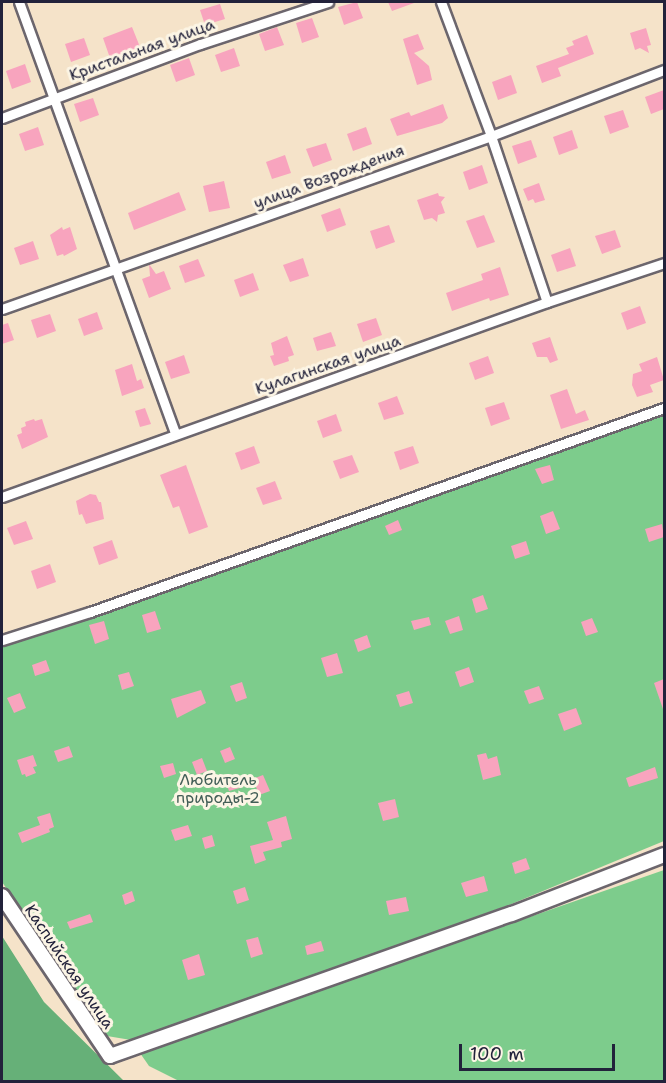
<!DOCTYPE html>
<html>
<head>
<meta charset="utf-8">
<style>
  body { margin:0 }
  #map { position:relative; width:666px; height:1083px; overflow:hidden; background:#f5e3c9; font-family:"Shantell Sans",sans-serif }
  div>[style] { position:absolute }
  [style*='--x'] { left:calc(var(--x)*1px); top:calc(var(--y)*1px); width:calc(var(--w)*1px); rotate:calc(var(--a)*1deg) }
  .green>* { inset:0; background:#7dcc8c }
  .forest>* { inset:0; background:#66b078 }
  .building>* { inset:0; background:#f8a4be }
  .roads { filter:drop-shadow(2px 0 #6c666d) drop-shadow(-2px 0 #6c666d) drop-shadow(0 2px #6c666d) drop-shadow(0 -2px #6c666d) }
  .street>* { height:9px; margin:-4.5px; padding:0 4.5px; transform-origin:4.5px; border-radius:4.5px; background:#fff }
  .secondary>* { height:14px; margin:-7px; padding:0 7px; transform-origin:7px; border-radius:7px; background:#fff }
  span { translate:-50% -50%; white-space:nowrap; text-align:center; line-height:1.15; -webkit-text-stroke:6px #fcf5e5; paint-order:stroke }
  .street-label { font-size:16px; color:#22223b }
  .park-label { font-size:16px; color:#425e57 }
  .frame { position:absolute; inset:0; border:3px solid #22223b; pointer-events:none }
  .scale { position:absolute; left:459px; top:1044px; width:156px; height:27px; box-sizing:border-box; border:3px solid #22223b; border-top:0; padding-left:8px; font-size:18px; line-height:21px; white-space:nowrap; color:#22223b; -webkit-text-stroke:4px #fcf5e5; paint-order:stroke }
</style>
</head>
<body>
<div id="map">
  <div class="green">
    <i style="clip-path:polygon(664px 413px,664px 841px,509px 905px,131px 1040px,107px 1036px,2px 882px,2px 647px)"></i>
    <i style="clip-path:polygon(664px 870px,664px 1081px,179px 1081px,149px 1066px,140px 1053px)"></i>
  </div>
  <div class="forest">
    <i style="clip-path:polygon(2px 936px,44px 1002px,124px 1081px,2px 1081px)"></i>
  </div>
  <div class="building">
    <i style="clip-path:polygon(357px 2px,363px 18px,344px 25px,338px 7px)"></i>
    <i style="clip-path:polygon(388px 2px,414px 2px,414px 3px,392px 11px)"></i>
    <i style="clip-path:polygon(220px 4px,225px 19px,205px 25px,200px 10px)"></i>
    <i style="clip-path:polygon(312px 18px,319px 37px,302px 43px,296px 23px)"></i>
    <i style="clip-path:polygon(132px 27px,140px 47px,110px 58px,103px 38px)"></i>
    <i style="clip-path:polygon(277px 27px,284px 45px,265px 51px,259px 34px)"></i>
    <i style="clip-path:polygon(646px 28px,651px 45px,647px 46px,649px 53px,640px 48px,635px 50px,630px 33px)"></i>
    <i style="clip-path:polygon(418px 34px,424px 49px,414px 53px,429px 66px,432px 80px,417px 85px,403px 39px)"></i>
    <i style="clip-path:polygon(587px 35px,594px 54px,558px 68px,561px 76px,542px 83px,536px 66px,569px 54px,566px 48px,574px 45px,572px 41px)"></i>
    <i style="clip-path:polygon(84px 38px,90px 55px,71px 62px,65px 44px)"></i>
    <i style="clip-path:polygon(234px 48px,240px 66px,221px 72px,215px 55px)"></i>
    <i style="clip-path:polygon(189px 58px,195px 75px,176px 82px,170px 65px)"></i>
    <i style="clip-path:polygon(25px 64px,31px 82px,12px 89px,6px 71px)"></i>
    <i style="clip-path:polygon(511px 75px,517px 93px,498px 100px,492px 82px)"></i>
    <i style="clip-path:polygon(664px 90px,664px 109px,651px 114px,645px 97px)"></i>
    <i style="clip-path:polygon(93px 98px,99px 115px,80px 122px,74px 104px)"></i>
    <i style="clip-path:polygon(443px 104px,448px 118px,442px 123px,397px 136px,390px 119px,409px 112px,411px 116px)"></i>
    <i style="clip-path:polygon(623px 110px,629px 127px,610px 134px,604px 116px)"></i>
    <i style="clip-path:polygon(38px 127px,44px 145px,25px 151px,19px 134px)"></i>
    <i style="clip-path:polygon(366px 127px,372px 144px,353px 151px,347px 134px)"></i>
    <i style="clip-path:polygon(572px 130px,578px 148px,559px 155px,553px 137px)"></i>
    <i style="clip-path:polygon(531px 140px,537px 157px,518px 164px,512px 146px)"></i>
    <i style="clip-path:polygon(326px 143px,332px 160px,313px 167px,306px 149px)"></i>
    <i style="clip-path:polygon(285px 155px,291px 173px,272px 179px,266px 162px)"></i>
    <i style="clip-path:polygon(482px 165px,488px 183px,469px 190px,463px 172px)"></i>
    <i style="clip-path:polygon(224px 181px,230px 208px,209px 212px,203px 186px)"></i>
    <i style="clip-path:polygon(539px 183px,545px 200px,535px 203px,533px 199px,528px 201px,523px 189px)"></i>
    <i style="clip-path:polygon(179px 192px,186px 210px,134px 230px,128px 213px)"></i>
    <i style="clip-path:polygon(438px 193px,439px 196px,445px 197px,441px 202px,445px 213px,438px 215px,437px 222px,432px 218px,424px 220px,417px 200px)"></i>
    <i style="clip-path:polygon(340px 208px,346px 225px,327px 232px,321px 215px)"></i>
    <i style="clip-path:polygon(484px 215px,495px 242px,477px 248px,466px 221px)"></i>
    <i style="clip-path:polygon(389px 225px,395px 242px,376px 249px,370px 231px)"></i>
    <i style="clip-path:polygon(62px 227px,63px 230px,70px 227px,77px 249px,64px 256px,63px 254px,57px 256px,50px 235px)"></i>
    <i style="clip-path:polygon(615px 230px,621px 247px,602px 254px,595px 236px)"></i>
    <i style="clip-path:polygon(33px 241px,39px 259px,20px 265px,14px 248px)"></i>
    <i style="clip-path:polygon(570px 248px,576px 266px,557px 272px,551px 255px)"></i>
    <i style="clip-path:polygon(303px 258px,309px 276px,290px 282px,283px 265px)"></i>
    <i style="clip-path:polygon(198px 259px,205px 276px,185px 283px,179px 266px)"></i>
    <i style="clip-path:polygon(149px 264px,156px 274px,164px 271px,171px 289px,149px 298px,142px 279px,150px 276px)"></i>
    <i style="clip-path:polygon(500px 267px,509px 295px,490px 301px,489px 298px,452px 311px,446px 293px,483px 280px,481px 274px)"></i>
    <i style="clip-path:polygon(253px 273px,259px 290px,240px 297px,234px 280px)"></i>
    <i style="clip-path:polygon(640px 306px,646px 323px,627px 330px,621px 313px)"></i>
    <i style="clip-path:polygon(97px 312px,103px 329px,84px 336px,78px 319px)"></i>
    <i style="clip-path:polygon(50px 314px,56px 331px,37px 338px,31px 320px)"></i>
    <i style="clip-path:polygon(376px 318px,382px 335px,363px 342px,357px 324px)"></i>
    <i style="clip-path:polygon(8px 323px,14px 340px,2px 344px,2px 325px)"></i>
    <i style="clip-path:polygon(331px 332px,336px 346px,317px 351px,313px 338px)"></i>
    <i style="clip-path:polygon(287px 336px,294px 355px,288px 357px,289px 361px,274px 366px,270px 356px,274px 355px,271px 343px)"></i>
    <i style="clip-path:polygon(550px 337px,558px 360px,550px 363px,547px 357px,537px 357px,532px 343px)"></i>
    <i style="clip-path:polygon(184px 355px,190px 373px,171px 379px,165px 362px)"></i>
    <i style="clip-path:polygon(488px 356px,494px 373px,475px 380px,469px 363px)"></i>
    <i style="clip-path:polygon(657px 357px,664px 380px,650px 385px,653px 392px,637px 397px,632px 385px,633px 374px,642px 371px,639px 364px)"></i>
    <i style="clip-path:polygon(132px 364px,137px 381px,141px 379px,144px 388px,122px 396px,115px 370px)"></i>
    <i style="clip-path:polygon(567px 389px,576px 414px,585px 410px,589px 420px,561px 429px,550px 395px)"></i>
    <i style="clip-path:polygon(397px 396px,404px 414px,384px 420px,378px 403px)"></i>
    <i style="clip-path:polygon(504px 402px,510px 419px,491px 426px,485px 408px)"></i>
    <i style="clip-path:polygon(145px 408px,151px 424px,140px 427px,135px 411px)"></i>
    <i style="clip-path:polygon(336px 414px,342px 431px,323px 438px,317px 421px)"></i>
    <i style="clip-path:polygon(34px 419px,35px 421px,42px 419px,48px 437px,22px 449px,17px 435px,22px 433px,21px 428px,26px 426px,25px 422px)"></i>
    <i style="clip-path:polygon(254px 446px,260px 463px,241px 470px,235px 453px)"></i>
    <i style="clip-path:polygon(413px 446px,419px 463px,400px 470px,394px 452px)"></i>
    <i style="clip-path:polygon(352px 455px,359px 472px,340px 479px,333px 461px)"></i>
    <i style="clip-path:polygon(186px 465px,208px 527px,189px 534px,179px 506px,173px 508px,160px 475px)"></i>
    <i style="clip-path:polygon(550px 465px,554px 480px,542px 484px,535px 469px)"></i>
    <i style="clip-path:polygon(275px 481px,282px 499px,263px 505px,256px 488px)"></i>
    <i style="clip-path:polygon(90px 494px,96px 495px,99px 502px,101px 502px,104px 519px,86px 524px,82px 514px,79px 515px,76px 501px)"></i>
    <i style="clip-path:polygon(553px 511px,560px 529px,546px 534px,540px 516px)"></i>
    <i style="clip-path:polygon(398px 520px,402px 530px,389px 535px,385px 526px)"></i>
    <i style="clip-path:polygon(26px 521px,33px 539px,14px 545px,7px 528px)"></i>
    <i style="clip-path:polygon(662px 524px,664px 537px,649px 542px,645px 529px)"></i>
    <i style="clip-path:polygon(112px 540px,118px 558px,99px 565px,93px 547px)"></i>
    <i style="clip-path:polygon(526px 541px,530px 554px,515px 559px,511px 546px)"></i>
    <i style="clip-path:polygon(50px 564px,56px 582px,37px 589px,31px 571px)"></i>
    <i style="clip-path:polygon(483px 595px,488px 609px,476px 613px,472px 599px)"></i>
    <i style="clip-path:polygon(155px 611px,161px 629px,147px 633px,142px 615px)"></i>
    <i style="clip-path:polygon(459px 616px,463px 630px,450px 634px,445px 621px)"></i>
    <i style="clip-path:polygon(429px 617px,431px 625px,414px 630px,411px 621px)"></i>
    <i style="clip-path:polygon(592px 618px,598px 632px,586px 636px,581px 622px)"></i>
    <i style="clip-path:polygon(104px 621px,109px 639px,95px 644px,89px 625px)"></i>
    <i style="clip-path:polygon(367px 635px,371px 647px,358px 652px,354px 640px)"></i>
    <i style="clip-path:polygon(337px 653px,343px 673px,327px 677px,321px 658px)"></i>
    <i style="clip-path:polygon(46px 660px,50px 671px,35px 676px,32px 665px)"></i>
    <i style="clip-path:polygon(469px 667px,474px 682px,460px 687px,455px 672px)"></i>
    <i style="clip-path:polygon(129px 672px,134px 686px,122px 690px,118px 675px)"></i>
    <i style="clip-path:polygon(664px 679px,664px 709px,663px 709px,654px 683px)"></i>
    <i style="clip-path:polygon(242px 682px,247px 698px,236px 702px,230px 686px)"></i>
    <i style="clip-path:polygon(539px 686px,544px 699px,529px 704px,524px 691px)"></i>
    <i style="clip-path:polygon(201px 690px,206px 703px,177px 718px,171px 699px)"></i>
    <i style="clip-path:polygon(409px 691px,413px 703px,400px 707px,396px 695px)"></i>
    <i style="clip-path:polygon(20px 693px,26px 708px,14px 713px,7px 698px)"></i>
    <i style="clip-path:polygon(576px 708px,582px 724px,564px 731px,558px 714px)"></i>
    <i style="clip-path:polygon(69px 746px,73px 757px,58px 762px,54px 751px)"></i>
    <i style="clip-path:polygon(230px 747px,235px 759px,225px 763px,220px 751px)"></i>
    <i style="clip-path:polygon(486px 753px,488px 759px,497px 756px,501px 775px,483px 780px,477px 755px)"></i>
    <i style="clip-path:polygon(33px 755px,37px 766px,33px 767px,36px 773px,26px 777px,25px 774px,22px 775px,17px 760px)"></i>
    <i style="clip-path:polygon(202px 758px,207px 771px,197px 775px,192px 762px)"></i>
    <i style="clip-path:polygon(173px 763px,176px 774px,164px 778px,160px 766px)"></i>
    <i style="clip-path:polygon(655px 767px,658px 778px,629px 787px,626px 778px)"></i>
    <i style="clip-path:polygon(263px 775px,270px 791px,259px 795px,253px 779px)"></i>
    <i style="clip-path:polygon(240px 778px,243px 787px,229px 791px,226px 782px)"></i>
    <i style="clip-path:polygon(395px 799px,399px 817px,383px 821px,378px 803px)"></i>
    <i style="clip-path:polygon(50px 813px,54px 827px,49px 829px,50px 832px,22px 843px,18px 833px,40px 825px,37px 817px)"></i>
    <i style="clip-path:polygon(286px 816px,292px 839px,281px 842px,282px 847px,263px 852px,266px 860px,255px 864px,250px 846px,273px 840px,267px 822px)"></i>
    <i style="clip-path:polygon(188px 825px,192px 836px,175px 841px,171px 830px)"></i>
    <i style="clip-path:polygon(212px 835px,215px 846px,205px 849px,202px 838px)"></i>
    <i style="clip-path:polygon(526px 858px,530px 869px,515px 874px,512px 863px)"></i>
    <i style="clip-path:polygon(484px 876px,488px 891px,466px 897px,461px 883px)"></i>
    <i style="clip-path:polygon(245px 887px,249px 900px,237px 904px,233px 891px)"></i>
    <i style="clip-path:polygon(132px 891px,135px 901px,125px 905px,122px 895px)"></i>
    <i style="clip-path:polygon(406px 897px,409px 911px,389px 915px,386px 901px)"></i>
    <i style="clip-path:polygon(90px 914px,93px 922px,70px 929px,67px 922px)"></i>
    <i style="clip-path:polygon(258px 937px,263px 954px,251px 958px,246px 940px)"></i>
    <i style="clip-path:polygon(321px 941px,324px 951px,307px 955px,305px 946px)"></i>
    <i style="clip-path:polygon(199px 954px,205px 975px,188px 980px,182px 960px)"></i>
  </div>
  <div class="roads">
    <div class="street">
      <i style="--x:19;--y:2;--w:459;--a:70.1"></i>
      <i style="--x:441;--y:2;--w:143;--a:69.5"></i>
      <i style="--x:491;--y:136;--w:175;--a:71.4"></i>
      <i style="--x:2;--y:118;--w:211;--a:-20.5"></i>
      <i style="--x:200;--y:44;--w:135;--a:-18.2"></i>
      <i style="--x:2;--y:309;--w:519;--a:-19.48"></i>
      <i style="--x:491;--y:136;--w:185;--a:-20.9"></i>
      <i style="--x:2;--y:497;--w:579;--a:-19.69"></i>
      <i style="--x:547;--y:302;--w:123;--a:-18.4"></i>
      <i style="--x:2;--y:640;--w:92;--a:-17.7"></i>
      <i style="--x:90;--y:612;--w:609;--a:-19.57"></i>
    </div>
    <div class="secondary">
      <i style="--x:2;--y:896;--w:193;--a:56"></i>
      <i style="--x:110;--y:1056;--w:426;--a:-19.5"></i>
      <i style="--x:512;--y:914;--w:163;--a:-21.2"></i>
    </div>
  </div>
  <div class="street-label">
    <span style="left:142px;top:50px;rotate:-20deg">Кристальная улица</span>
    <span style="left:329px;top:177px;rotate:-20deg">улица Возрождения</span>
    <span style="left:328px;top:365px;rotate:-19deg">Кулагинская улица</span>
    <span style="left:69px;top:967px;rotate:56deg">Каспийская улица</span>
  </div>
  <div class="park-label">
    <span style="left:218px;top:789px">Любитель<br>природы-2</span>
  </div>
  <div class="frame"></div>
  <div class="scale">100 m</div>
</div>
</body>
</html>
